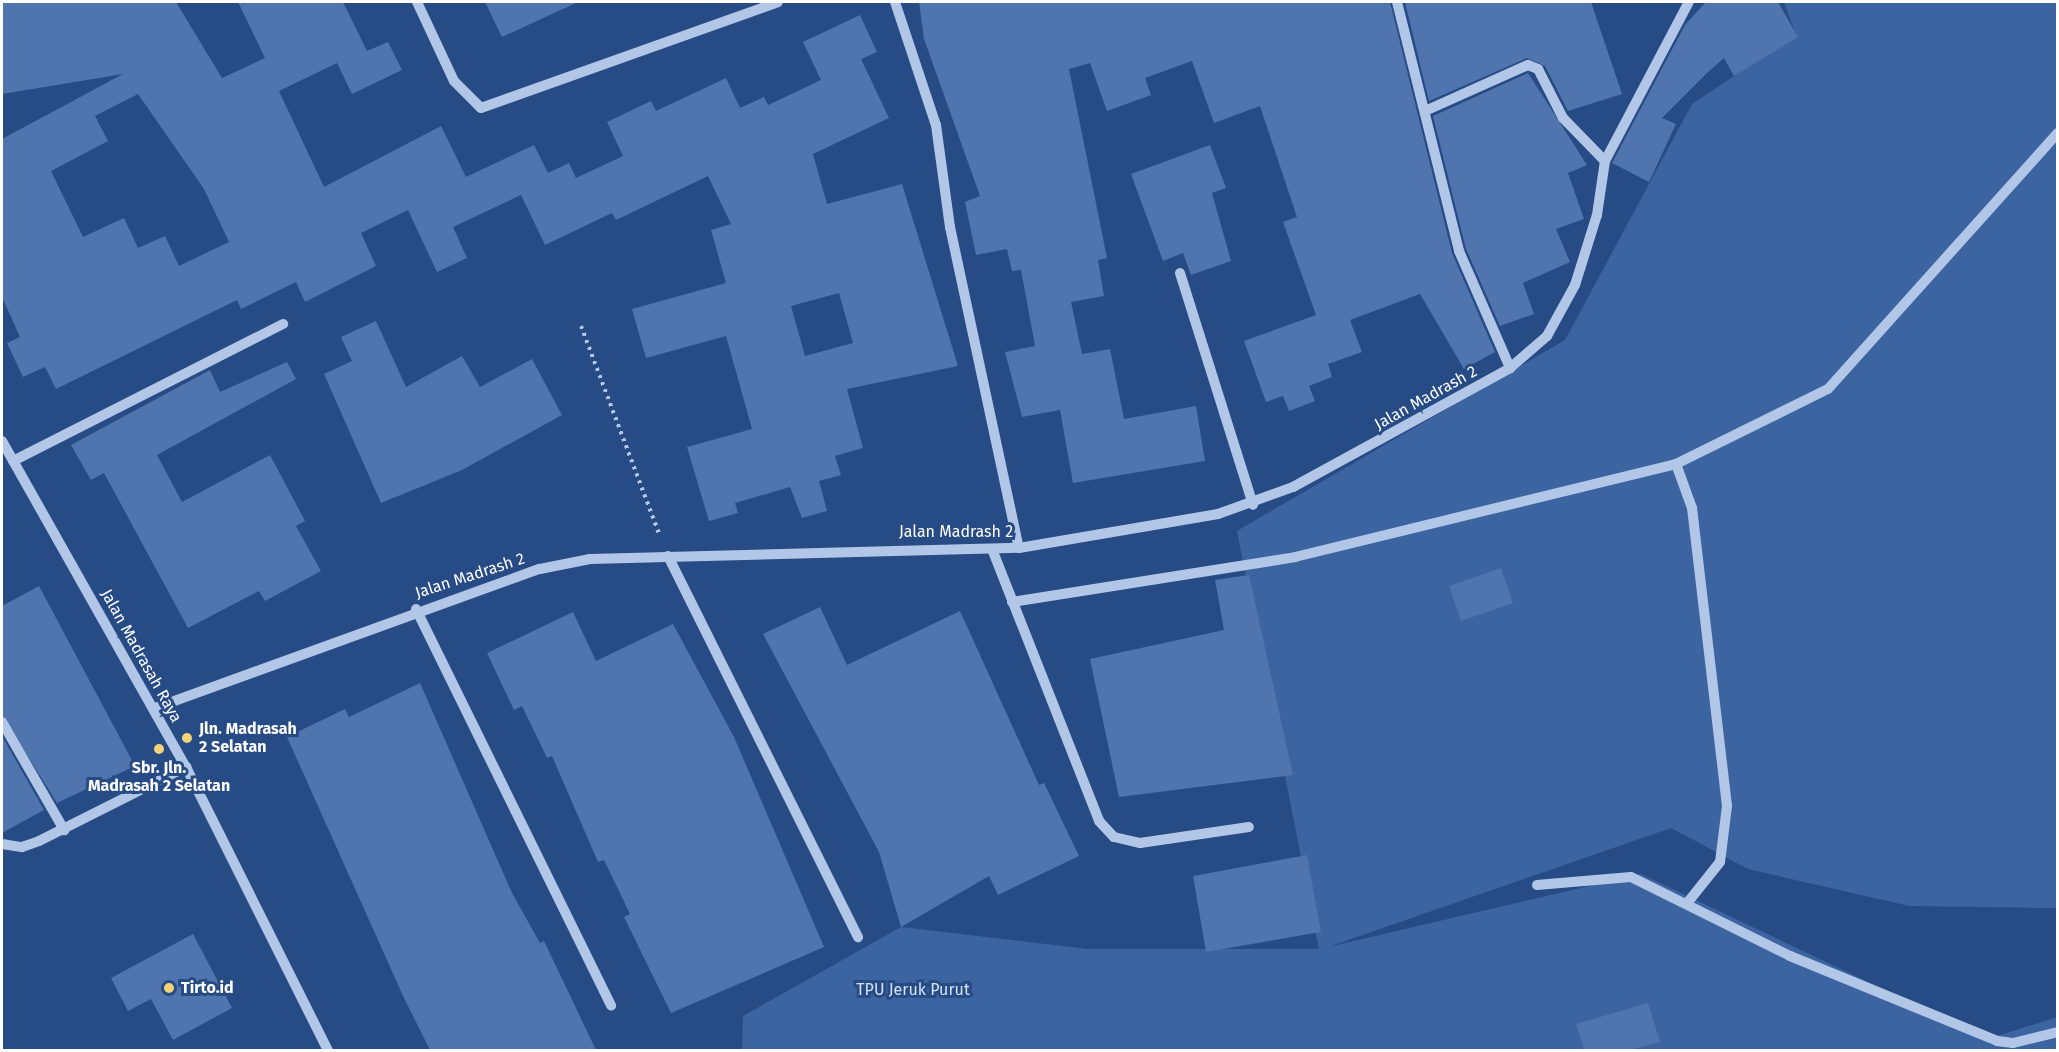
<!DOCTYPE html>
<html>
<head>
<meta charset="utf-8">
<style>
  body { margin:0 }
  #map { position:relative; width:2059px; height:1052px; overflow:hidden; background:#274b85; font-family:"Fira Sans",sans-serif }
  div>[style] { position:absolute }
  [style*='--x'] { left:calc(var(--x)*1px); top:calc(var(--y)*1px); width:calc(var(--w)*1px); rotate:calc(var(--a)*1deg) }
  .green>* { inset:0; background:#3c64a1 }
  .building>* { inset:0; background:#5074ad }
  .path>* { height:4px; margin-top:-2px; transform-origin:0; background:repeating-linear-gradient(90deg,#b2c7e8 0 3px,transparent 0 7.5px) }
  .minor>* { height:10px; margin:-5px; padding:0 5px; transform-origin:5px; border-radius:5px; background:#b2c7e8 }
  .dots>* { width:16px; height:16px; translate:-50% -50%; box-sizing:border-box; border:3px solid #274b85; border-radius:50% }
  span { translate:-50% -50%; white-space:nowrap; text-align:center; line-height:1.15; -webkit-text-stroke:6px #274b85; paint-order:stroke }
  .street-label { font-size:16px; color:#fff }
  .poi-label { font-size:16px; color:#fff; font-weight:700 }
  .left { translate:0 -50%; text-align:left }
  .park-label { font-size:16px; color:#d5e2f6 }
  .frame { position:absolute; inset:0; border:3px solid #fff; pointer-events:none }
</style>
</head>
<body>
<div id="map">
  <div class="green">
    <i style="clip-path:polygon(1784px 2px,2057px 2px,2057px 908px,1909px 906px,1748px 869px,1671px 828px,1328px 947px,1641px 874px,1988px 1039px,2057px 1017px,2057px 1050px,742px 1050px,743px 1016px,901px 927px,1088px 949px,1319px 949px,1237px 531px,1565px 340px,1692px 104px,1796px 35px)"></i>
  </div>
  <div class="building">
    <i style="clip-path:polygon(evenodd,2px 2px,176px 2px,222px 78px,265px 58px,238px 2px,343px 2px,367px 51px,388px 42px,402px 70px,352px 94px,337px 63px,279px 91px,324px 187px,441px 126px,466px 177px,534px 145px,548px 173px,569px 163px,576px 178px,623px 156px,607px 122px,651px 101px,656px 111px,726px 78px,740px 108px,764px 97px,768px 105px,821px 80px,803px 42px,860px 15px,877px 52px,861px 59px,889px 118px,813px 154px,827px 204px,902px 184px,958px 366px,847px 389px,863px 448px,835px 456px,841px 475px,819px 481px,827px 511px,802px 518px,790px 487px,735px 503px,738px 513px,709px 521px,687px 447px,752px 429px,726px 336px,646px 358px,632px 309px,726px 283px,711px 230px,731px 224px,708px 176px,616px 220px,612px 213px,545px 245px,521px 195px,453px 227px,467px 258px,437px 272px,408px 210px,361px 233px,376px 266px,305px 302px,296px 282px,241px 309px,237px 300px,56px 389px,45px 367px,23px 377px,7px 343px,20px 337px,2px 297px,2px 139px,123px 74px,2px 94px,2px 2px,138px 94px,204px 189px,229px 242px,179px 266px,165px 236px,138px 248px,124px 218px,83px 237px,51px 171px,108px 141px,95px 116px,138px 94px,2px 2px,839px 293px,853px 343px,805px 356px,791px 306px,839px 293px)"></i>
    <i style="clip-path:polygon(485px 2px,578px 2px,502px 37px)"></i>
    <i style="clip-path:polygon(919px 2px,1390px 2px,1452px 253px,1495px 352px,1464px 369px,1420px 294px,1350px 320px,1362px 352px,1328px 364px,1332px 377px,1309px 386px,1315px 401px,1289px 411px,1283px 396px,1266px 402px,1244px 341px,1316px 315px,1283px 222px,1297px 217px,1260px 106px,1214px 123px,1192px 61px,1145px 78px,1151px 95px,1107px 111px,1090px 63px,1069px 69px,1107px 258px,1098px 260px,1104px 296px,1071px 302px,1082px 354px,1110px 349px,1124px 419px,1196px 406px,1205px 461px,1073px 483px,1060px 410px,1022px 417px,1005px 352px,1035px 346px,1021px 270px,1012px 271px,1007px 249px,976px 255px,965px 202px,980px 196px,924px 39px)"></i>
    <i style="clip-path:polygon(1405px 2px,1591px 2px,1622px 94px,1568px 111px,1545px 66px,1527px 58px,1429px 101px)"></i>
    <i style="clip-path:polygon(1706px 2px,1778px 2px,1798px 37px,1734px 76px,1724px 58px,1707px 73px,1662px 118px,1676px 124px,1649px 182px,1612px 163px,1685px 25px)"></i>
    <i style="clip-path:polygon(1528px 73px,1587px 165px,1568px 173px,1584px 219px,1556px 229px,1570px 262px,1523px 283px,1534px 314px,1500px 326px,1466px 249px,1433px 116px)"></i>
    <i style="clip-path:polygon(1210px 145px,1226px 188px,1212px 193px,1231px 261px,1191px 275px,1183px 253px,1163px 261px,1131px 174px)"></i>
    <i style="clip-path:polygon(376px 321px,406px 387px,462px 356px,480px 387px,532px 359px,562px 415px,462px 470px,381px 503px,324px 374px,352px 361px,341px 337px)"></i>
    <i style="clip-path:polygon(287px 362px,296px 379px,157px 455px,182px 502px,270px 455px,305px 521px,296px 526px,321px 571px,265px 601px,259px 591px,188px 628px,104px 473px,91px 480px,71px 445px,210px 370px,220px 392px)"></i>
    <i style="clip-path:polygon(1501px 568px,1513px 603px,1461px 621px,1449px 586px)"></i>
    <i style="clip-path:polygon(1249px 575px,1293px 775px,1119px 797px,1090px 659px,1224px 630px,1215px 580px)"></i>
    <i style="clip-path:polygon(39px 586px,135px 766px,57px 803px,2px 715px,2px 606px)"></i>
    <i style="clip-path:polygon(820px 607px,847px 665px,960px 611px,1039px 785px,1044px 783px,1079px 856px,998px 895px,989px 876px,901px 927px,879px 852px,763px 634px)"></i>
    <i style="clip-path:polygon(573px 612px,596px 661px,673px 624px,734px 737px,824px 947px,671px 1013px,624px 917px,630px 914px,604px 860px,598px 862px,552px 756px,547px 758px,522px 706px,514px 710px,487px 653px)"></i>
    <i style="clip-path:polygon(420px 683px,512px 893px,540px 943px,544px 941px,596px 1050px,430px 1050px,404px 998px,287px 737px,345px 709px,349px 717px)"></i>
    <i style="clip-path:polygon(2px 736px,44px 810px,2px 833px)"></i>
    <i style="clip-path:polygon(1307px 855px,1321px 932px,1206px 952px,1193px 876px)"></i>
    <i style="clip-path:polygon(193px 934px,232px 1008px,173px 1040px,151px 999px,128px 1011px,111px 978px)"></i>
    <i style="clip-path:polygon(1648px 1003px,1660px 1042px,1629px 1050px,1584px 1050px,1576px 1024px)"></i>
  </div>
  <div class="path">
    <i style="--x:581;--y:326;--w:224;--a:69.4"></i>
  </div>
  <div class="minor">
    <i style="--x:417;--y:2;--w:87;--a:64.9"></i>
    <i style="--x:454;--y:81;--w:38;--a:45"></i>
    <i style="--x:481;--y:108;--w:315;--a:-19.6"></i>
    <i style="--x:895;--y:2;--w:130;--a:71.6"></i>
    <i style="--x:936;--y:125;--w:103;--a:82.2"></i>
    <i style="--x:950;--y:227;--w:328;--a:77.9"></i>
    <i style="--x:1397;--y:2;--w:257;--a:76"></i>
    <i style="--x:1459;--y:251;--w:128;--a:66.4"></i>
    <i style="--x:1425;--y:111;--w:113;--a:-24.1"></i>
    <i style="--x:1528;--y:65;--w:11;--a:22"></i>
    <i style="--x:1538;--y:69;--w:55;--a:63"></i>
    <i style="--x:1563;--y:118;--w:60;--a:45.7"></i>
    <i style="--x:1180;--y:273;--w:243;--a:72.5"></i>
    <i style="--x:2;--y:441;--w:374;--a:60.6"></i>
    <i style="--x:186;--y:767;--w:317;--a:63.4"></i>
    <i style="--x:13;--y:461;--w:303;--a:-26.9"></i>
    <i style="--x:1676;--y:464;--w:47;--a:70"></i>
    <i style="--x:1692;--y:508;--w:300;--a:83.3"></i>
    <i style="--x:1727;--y:806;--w:56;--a:97.1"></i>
    <i style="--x:1720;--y:862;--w:51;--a:128.7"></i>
    <i style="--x:992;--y:549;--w:292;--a:68.5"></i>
    <i style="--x:1099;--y:821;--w:22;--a:47"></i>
    <i style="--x:1114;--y:837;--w:27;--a:13"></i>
    <i style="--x:1140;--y:843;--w:110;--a:-8.4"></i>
    <i style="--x:668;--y:556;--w:426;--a:63.5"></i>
    <i style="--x:1012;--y:602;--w:287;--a:-9"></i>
    <i style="--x:1295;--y:557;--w:392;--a:-13.7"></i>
    <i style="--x:1676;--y:464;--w:169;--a:-26.3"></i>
    <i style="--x:1828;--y:389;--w:344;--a:-48.1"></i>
    <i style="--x:416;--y:609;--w:442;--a:63.8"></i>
    <i style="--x:155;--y:708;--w:409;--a:-19.9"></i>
    <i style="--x:540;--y:569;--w:51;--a:-11.3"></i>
    <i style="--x:590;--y:559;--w:429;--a:-1.5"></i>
    <i style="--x:1019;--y:548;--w:202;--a:-9.7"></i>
    <i style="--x:1218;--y:514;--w:80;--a:-19.8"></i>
    <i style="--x:1293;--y:487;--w:247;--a:-28.7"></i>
    <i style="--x:1510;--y:368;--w:49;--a:-40.9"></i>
    <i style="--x:1547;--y:336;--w:58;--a:-61.2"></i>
    <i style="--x:1575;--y:285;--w:73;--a:-72.6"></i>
    <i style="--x:1597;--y:215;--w:55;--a:-81.6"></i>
    <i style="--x:1605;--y:161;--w:180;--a:-62.2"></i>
    <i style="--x:2;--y:722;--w:125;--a:60.1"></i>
    <i style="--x:2;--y:844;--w:20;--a:9"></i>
    <i style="--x:22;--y:847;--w:18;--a:-19"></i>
    <i style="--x:39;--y:841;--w:165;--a:-26.7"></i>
    <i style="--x:1537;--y:885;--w:94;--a:-4.9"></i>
    <i style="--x:1631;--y:877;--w:178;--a:26.4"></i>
    <i style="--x:1790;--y:956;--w:224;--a:22.3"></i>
    <i style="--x:1997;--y:1041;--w:16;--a:7"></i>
    <i style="--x:2013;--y:1043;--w:46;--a:-13.7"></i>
  </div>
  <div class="dots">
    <i style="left:187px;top:738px;background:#f0d477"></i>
    <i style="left:159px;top:749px;background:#f0d477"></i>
    <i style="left:169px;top:988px;background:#f0d477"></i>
  </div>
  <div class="street-label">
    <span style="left:1426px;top:398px;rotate:-29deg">Jalan Madrash 2</span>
    <span style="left:956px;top:532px">Jalan Madrash 2</span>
    <span style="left:470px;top:576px;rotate:-18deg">Jalan Madrash 2</span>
    <span style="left:141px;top:656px;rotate:61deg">Jalan Madrasah Raya</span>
  </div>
  <div class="poi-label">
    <span class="left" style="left:199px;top:738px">Jln. Madrasah<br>2 Selatan</span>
    <span style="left:159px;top:777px">Sbr. Jln.<br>Madrasah 2 Selatan</span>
    <span class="left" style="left:181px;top:988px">Tirto.id</span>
  </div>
  <div class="park-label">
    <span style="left:913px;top:990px">TPU Jeruk Purut</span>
  </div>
  <div class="frame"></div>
</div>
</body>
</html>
